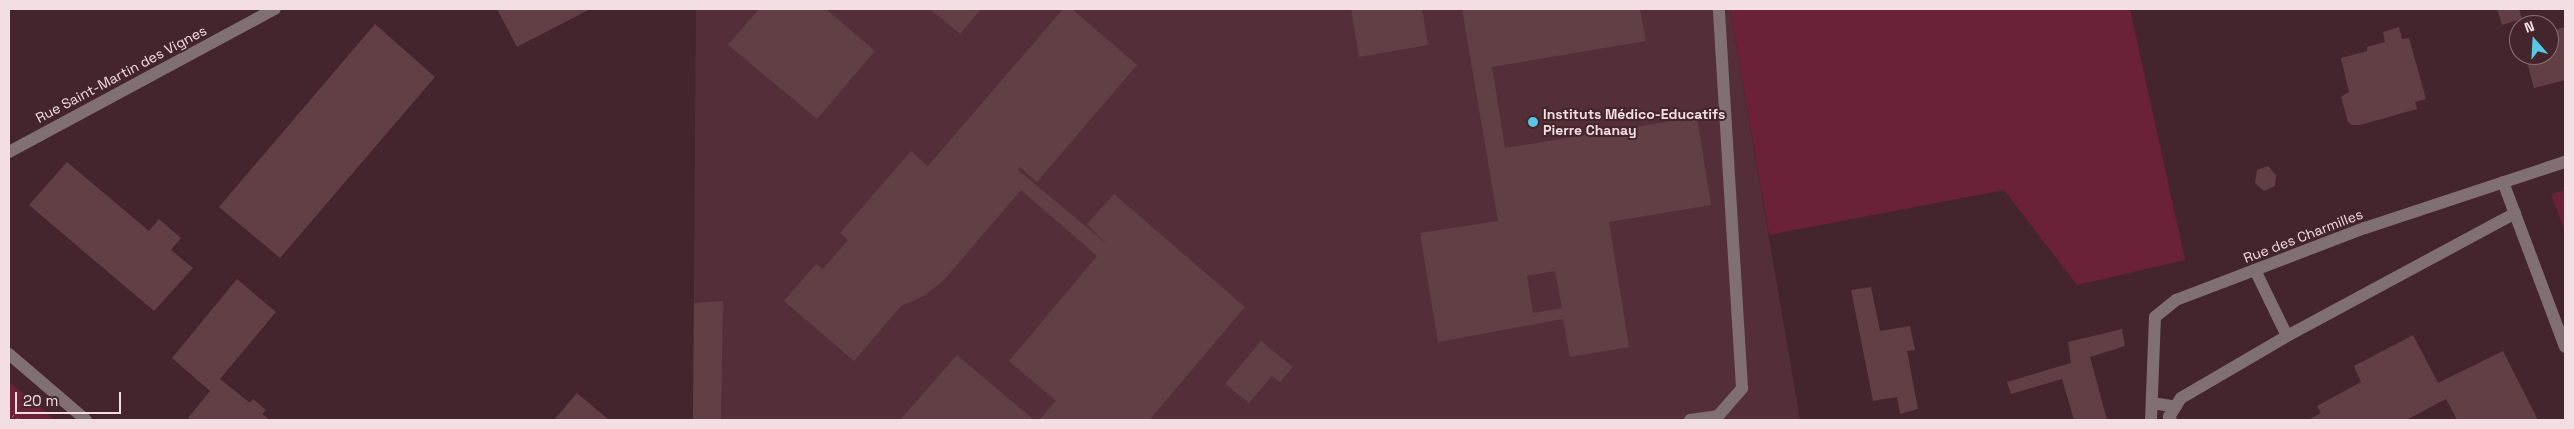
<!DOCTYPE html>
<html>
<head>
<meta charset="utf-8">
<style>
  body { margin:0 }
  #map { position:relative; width:2574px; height:429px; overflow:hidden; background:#44252c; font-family:"Space Grotesk",sans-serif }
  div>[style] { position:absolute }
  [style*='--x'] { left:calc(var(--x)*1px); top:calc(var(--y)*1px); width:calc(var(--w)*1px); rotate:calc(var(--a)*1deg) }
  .built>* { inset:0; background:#552f37 }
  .green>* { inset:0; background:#6b2236 }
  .building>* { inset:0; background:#613f45 }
  .path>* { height:3px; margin-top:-1.5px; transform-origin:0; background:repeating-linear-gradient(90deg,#91777c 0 1px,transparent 0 5px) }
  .minor>* { height:12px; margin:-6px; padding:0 6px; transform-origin:6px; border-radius:6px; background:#817072 }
  .dots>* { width:14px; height:14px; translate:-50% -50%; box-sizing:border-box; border:2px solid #44252c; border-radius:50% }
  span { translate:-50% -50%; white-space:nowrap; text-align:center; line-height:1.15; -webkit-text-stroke:4px #44252c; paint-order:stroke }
  .street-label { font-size:14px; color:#f3dee1 }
  .poi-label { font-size:14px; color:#f3dee1; font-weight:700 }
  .left { translate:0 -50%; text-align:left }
  .frame { position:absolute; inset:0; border:10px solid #f3dee1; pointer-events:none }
  .north { position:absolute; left:2509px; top:15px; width:50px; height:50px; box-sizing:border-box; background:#44252c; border:1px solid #8a6f74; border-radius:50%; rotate:341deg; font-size:14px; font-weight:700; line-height:20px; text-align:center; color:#f3dee1 }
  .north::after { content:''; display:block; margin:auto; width:18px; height:22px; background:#59c8e4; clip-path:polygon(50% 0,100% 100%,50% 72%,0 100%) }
  .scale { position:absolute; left:15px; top:392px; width:106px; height:22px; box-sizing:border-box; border:2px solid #f3dee1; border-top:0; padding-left:6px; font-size:15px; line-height:18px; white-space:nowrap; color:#f3dee1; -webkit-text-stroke:4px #44252c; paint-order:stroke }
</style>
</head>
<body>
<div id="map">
  <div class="built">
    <i style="clip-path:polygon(696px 9px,1730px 9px,1800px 420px,693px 420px)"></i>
  </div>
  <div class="green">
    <i style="clip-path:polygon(1730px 9px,2130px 9px,2185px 260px,2077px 285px,2004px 190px,1769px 235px)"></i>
    <i style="clip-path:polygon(2565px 190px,2565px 232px,2551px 194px)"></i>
    <i style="clip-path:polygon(9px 382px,55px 420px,9px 420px)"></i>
  </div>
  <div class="building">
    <i style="clip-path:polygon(497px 9px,590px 9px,517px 47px)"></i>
    <i style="clip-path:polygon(759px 9px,826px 9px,875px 51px,817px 119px,728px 45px)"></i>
    <i style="clip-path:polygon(930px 9px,981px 9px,960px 34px)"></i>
    <i style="clip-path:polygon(1063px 9px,1072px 9px,1137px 65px,1037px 182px,1020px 167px,1018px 170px,1107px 244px,1087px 224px,1114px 194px,1245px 307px,1151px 418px,1154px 420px,1039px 420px,1056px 401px,1009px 361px,1097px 256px,1021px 190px,944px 280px,924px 296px,901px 306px,854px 361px,784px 301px,816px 264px,823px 269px,848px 240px,840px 233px,911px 151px,928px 166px)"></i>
    <i style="clip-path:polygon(1351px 9px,1422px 9px,1428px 45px,1359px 57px)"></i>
    <i style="clip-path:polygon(evenodd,1462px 9px,1640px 9px,1646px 41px,1492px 67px,1505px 148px,1697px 117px,1711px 205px,1609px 222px,1629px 347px,1570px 357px,1563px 319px,1438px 342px,1420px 233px,1498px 221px,1462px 9px,1555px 271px,1562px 308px,1533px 313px,1527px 276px,1555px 271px)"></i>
    <i style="clip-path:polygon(2497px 9px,2519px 9px,2522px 19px,2502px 25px)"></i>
    <i style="clip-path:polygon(375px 24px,435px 77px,280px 258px,219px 207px)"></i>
    <i style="clip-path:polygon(2399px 27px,2402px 39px,2409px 38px,2426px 99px,2415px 102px,2417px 109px,2360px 125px,2352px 125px,2348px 122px,2341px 97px,2349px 92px,2341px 58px,2367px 51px,2367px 47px,2385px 42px,2383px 32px)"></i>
    <i style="clip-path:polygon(2565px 27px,2565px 80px,2534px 88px,2525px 55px,2549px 55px,2549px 31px)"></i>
    <i style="clip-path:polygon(67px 162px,149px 231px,159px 219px,181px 238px,171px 250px,193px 268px,154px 311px,29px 205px)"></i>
    <i style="clip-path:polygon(2268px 166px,2276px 175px,2275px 186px,2264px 191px,2255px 183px,2257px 170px)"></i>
    <i style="clip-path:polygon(237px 279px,276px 312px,220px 379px,250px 403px,253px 399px,266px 410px,262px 414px,270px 420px,191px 420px,188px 418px,210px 391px,172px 358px)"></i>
    <i style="clip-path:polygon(1871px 287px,1880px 331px,1910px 326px,1915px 350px,1907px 351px,1918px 409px,1900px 414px,1897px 397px,1873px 401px,1851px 290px)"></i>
    <i style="clip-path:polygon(723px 301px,721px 420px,693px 420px,694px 303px)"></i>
    <i style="clip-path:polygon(2122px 329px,2125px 346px,2090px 357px,2107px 420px,2074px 420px,2062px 379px,2011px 394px,2007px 382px,2071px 363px,2068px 342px)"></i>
    <i style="clip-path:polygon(2413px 335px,2438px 383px,2503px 351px,2538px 420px,2457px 420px,2446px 399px,2406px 420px,2308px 420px,2321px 413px,2317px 406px,2361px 382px,2354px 366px)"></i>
    <i style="clip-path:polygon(1261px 341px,1293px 367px,1280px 382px,1272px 376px,1249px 403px,1225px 384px)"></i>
    <i style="clip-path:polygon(957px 355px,1034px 420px,900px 420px)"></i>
    <i style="clip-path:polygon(577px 393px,609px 420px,554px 420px)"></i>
  </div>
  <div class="path">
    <i style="--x:9;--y:412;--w:13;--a:39"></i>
  </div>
  <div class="minor">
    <i style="--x:9;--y:152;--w:302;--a:-28.3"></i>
    <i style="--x:2503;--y:182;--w:176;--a:69.4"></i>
    <i style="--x:2255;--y:270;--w:73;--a:64.1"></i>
    <i style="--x:9;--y:354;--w:101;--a:40.6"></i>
    <i style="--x:2152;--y:403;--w:24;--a:9"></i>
    <i style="--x:1690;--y:420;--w:28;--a:-8"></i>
    <i style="--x:1718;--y:416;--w:37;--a:-49"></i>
    <i style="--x:1742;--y:388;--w:380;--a:-93.5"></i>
    <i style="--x:2151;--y:420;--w:103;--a:-87.8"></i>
    <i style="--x:2155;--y:317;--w:27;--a:-39"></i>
    <i style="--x:2176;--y:300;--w:202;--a:-20.9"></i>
    <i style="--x:2365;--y:228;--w:211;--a:-18.3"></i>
    <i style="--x:2171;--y:420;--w:4;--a:-124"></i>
    <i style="--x:2169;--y:417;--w:22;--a:-58"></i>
    <i style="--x:2181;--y:398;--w:123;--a:-30.3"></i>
    <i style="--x:2287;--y:336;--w:259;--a:-28.3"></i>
  </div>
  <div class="dots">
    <i style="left:1533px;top:122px;background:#59c8e4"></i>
  </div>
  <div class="street-label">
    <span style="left:121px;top:74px;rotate:-28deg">Rue Saint-Martin des Vignes</span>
    <span style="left:2303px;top:236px;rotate:-21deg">Rue des Charmilles</span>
  </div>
  <div class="poi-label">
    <span class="left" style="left:1543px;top:122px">Instituts Médico-Educatifs<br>Pierre Chanay</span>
  </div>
  <div class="frame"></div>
  <div class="north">N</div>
  <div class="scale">20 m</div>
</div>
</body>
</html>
